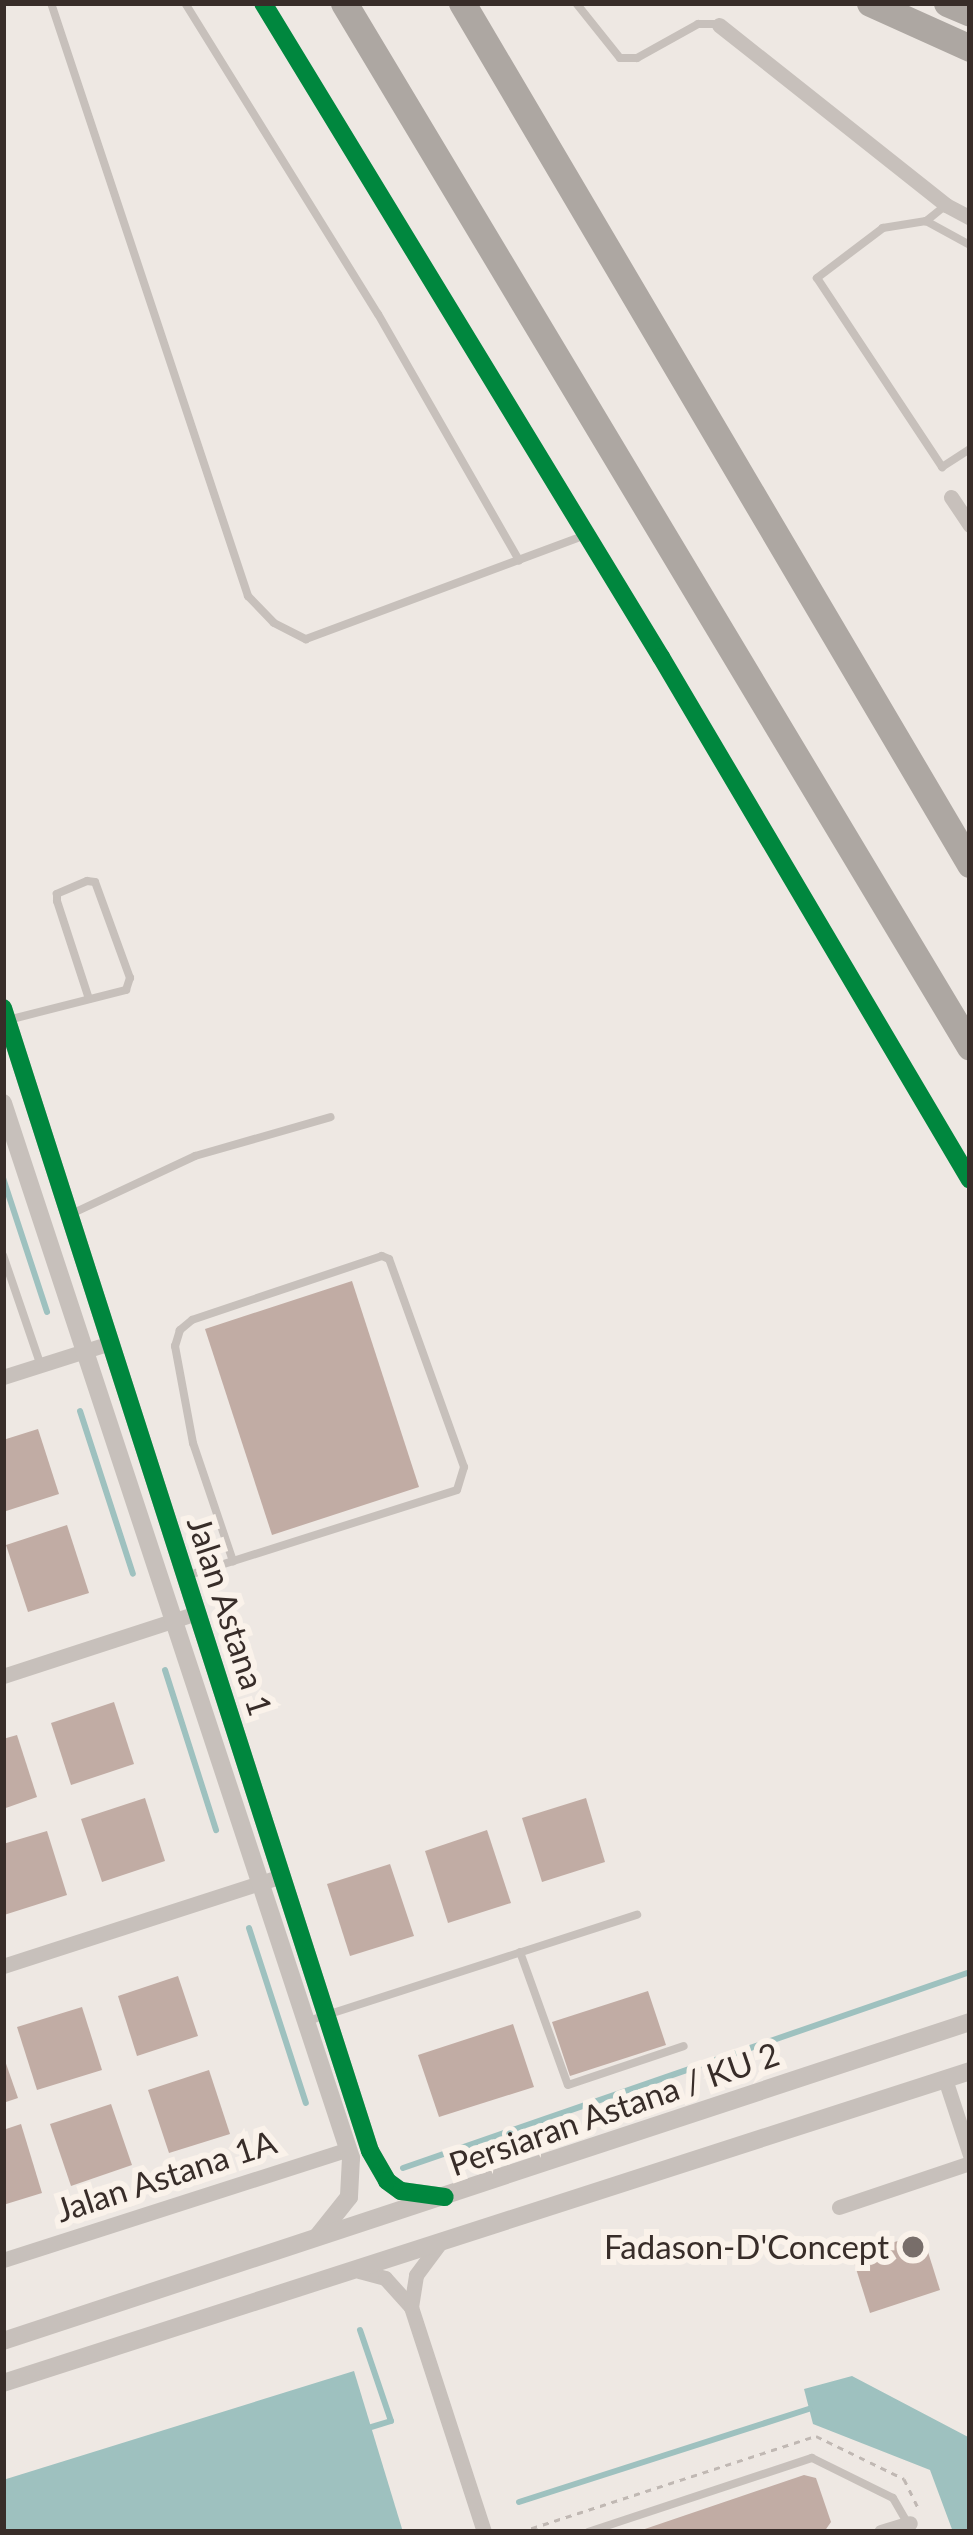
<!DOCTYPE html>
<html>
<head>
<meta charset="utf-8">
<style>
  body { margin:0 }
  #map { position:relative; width:973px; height:2535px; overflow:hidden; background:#eee8e3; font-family:Lato,sans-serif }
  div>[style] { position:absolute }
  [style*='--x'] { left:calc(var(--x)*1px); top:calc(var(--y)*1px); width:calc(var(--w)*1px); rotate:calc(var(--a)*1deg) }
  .water>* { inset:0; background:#9ec1bf }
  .stream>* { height:6px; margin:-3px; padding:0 3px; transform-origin:3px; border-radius:3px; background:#9ec1bf }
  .building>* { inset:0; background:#c1aca4 }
  .path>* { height:3px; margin-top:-1.5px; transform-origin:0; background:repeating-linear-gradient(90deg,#c0b8b3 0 6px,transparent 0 12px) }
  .service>* { height:8px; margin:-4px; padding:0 4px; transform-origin:4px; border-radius:4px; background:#c7c0bb }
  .minor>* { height:15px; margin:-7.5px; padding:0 7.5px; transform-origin:7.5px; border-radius:7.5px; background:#c7c0bb }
  .tertiary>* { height:18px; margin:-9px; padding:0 9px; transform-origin:9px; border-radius:9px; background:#c7c0bb }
  .motorway>* { height:27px; margin:-13.5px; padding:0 13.5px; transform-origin:13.5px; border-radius:13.5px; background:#ada7a2 }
  .cycleway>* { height:18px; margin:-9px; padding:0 9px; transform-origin:9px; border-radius:9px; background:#00873e }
  .dots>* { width:33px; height:33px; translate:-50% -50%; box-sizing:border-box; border:6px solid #faf2ea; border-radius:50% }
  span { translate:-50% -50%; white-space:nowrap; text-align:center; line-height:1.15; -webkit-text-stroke:12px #faf2ea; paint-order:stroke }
  .street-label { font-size:33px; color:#382d29 }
  .poi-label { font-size:33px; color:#382d29 }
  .right { translate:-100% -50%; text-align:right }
  .frame { position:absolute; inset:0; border:6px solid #382d29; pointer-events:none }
</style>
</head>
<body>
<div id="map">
  <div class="water">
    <i style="clip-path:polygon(354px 2371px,403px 2532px,3px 2532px,3px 2480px)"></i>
    <i style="clip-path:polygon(852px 2376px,970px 2438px,970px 2532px,953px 2532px,930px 2470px,813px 2424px,804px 2389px)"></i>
  </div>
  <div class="stream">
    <i style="--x:3;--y:1178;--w:141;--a:71.8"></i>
    <i style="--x:80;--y:1411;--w:171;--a:72"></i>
    <i style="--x:165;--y:1670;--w:168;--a:72.3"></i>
    <i style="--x:249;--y:1928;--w:184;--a:72"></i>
    <i style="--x:403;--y:2168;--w:600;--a:-19.07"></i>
    <i style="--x:360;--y:2330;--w:96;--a:71.2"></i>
    <i style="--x:391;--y:2421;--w:21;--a:163"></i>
    <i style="--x:519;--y:2502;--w:305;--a:-17.8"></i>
  </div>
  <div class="building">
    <i style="clip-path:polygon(352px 1281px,419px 1487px,272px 1535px,205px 1329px)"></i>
    <i style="clip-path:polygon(38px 1429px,59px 1494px,3px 1512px,3px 1440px)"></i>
    <i style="clip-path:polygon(67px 1525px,89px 1593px,28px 1612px,6px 1545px)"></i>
    <i style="clip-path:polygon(114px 1702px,134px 1764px,71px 1785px,51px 1723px)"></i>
    <i style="clip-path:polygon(17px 1735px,37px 1797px,3px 1809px,3px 1739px)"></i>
    <i style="clip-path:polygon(145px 1798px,165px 1861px,102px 1882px,81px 1819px)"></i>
    <i style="clip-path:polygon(586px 1798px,605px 1862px,542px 1882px,522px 1818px)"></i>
    <i style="clip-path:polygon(487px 1830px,511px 1903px,448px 1923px,425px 1851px)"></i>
    <i style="clip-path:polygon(47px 1831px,67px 1895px,4px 1915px,3px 1844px)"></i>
    <i style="clip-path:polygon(390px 1864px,414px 1936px,350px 1956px,327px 1884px)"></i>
    <i style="clip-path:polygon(178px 1976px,198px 2036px,137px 2056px,118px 1996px)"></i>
    <i style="clip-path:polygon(648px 1991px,666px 2045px,570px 2076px,552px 2022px)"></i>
    <i style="clip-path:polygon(82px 2007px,102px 2070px,37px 2090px,17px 2027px)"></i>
    <i style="clip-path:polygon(513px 2024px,534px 2087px,439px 2117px,418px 2055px)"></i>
    <i style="clip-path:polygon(3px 2055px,18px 2098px,3px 2103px)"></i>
    <i style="clip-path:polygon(209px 2070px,230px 2134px,169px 2153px,148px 2090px)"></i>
    <i style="clip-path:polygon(111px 2104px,132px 2165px,71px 2186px,50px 2124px)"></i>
    <i style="clip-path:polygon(21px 2124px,42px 2193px,3px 2205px,3px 2130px)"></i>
    <i style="clip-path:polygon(922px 2233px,940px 2290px,870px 2313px,852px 2256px)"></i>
    <i style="clip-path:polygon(804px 2475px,816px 2478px,831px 2522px,824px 2532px,636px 2532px)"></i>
  </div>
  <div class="path">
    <i style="--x:520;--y:2532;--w:311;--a:-18"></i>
    <i style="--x:816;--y:2436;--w:98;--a:26"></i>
    <i style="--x:904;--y:2479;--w:32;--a:64"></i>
  </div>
  <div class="service">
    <i style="--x:51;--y:3;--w:625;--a:71.62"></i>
    <i style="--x:248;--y:596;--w:37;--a:46"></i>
    <i style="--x:274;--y:623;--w:36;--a:27"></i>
    <i style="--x:306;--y:639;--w:299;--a:-20.4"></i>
    <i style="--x:185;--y:3;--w:366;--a:58.2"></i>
    <i style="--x:378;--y:314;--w:284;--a:60.2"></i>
    <i style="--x:576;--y:3;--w:70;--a:51.3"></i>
    <i style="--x:620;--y:58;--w:17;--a:0"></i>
    <i style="--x:637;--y:58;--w:70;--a:-29.1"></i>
    <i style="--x:698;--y:24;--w:20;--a:0"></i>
    <i style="--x:946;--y:205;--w:26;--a:141"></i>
    <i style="--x:926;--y:221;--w:44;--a:170.8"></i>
    <i style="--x:883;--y:228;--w:83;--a:142.9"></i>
    <i style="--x:817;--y:278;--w:227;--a:56.5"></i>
    <i style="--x:942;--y:467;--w:33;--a:-33"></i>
    <i style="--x:926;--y:221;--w:50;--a:28.6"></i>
    <i style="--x:8;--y:1020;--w:122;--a:-14.3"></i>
    <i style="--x:126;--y:990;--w:13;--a:-72"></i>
    <i style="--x:130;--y:978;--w:102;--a:-110"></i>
    <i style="--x:95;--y:882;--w:8;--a:-173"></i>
    <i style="--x:87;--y:881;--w:33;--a:157"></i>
    <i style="--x:57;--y:894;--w:7;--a:90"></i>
    <i style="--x:57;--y:901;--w:103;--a:71.9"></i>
    <i style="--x:69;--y:1215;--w:139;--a:-25.1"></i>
    <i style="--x:195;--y:1156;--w:141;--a:-16"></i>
    <i style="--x:3;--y:1255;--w:114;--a:71.1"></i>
    <i style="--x:186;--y:1576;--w:284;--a:-17.6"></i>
    <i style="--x:457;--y:1490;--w:24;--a:-73"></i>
    <i style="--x:464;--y:1467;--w:221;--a:-109.8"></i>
    <i style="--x:389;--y:1259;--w:8;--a:-157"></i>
    <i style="--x:382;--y:1256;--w:200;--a:161.4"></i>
    <i style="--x:192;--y:1320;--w:16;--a:140"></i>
    <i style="--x:180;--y:1330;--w:17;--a:107"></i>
    <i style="--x:175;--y:1346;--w:99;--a:79.5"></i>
    <i style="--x:193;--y:1443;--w:125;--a:71.3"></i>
    <i style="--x:520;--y:1952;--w:141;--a:70.2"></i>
    <i style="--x:568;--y:2085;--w:122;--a:-18.6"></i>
    <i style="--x:308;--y:2021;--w:346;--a:-17.9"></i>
    <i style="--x:588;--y:2532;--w:236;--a:-18.3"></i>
    <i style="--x:812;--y:2458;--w:90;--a:26.3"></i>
    <i style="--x:893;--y:2498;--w:39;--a:60"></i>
  </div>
  <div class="minor">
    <i style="--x:263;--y:3;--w:766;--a:58.68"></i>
    <i style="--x:661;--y:657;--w:607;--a:59.42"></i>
    <i style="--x:719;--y:25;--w:290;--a:38.4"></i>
    <i style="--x:946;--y:205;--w:27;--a:28"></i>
    <i style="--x:951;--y:497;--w:34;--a:56"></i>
    <i style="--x:3;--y:1377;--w:112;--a:-17.6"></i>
    <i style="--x:3;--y:1676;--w:204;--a:-18"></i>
    <i style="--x:3;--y:1966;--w:292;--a:-17.9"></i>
    <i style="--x:945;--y:2079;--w:80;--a:71.8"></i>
    <i style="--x:839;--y:2207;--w:138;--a:-18.6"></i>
    <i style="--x:3;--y:2260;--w:362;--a:-17.8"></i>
    <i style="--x:359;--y:2271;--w:27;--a:15"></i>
    <i style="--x:385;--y:2278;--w:39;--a:48"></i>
    <i style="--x:411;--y:2307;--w:237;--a:72"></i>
    <i style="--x:411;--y:2307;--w:32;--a:-81"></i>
    <i style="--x:416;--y:2275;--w:44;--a:-53.4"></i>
    <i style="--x:881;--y:2532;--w:30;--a:-17"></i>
  </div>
  <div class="tertiary">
    <i style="--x:3;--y:1008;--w:1200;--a:72.2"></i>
    <i style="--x:370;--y:2151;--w:34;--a:60"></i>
    <i style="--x:387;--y:2181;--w:17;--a:36"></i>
    <i style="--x:401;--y:2191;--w:44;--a:7.8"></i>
    <i style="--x:3;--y:1103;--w:1111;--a:71.74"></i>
    <i style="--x:351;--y:2158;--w:39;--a:93"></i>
    <i style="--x:349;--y:2197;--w:50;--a:128.5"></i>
    <i style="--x:3;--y:2341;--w:1018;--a:-18.26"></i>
    <i style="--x:3;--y:2383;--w:1016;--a:-17.88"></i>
  </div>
  <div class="motorway">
    <i style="--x:344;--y:3;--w:1217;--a:59.05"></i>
    <i style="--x:462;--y:3;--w:1000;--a:59.46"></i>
    <i style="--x:870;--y:3;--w:110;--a:24.2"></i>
    <i style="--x:947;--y:3;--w:25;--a:23"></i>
  </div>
  <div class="cycleway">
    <i style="--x:263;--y:3;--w:766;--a:58.68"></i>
    <i style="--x:661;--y:657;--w:607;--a:59.42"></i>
    <i style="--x:3;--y:1008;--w:1200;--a:72.2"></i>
    <i style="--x:370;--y:2151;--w:34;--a:60"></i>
    <i style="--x:387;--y:2181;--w:17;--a:36"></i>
    <i style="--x:401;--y:2191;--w:44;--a:7.8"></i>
  </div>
  <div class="dots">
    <i style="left:913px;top:2247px;background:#786e6a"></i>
  </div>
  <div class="street-label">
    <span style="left:230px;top:1616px;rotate:72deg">Jalan Astana 1</span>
    <span style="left:614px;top:2109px;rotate:-19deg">Persiaran Astana / KU 2</span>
    <span style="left:166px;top:2176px;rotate:-18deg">Jalan Astana 1A</span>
  </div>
  <div class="poi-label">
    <span class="right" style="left:889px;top:2247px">Fadason-D'Concept</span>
  </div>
  <div class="frame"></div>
</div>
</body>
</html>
